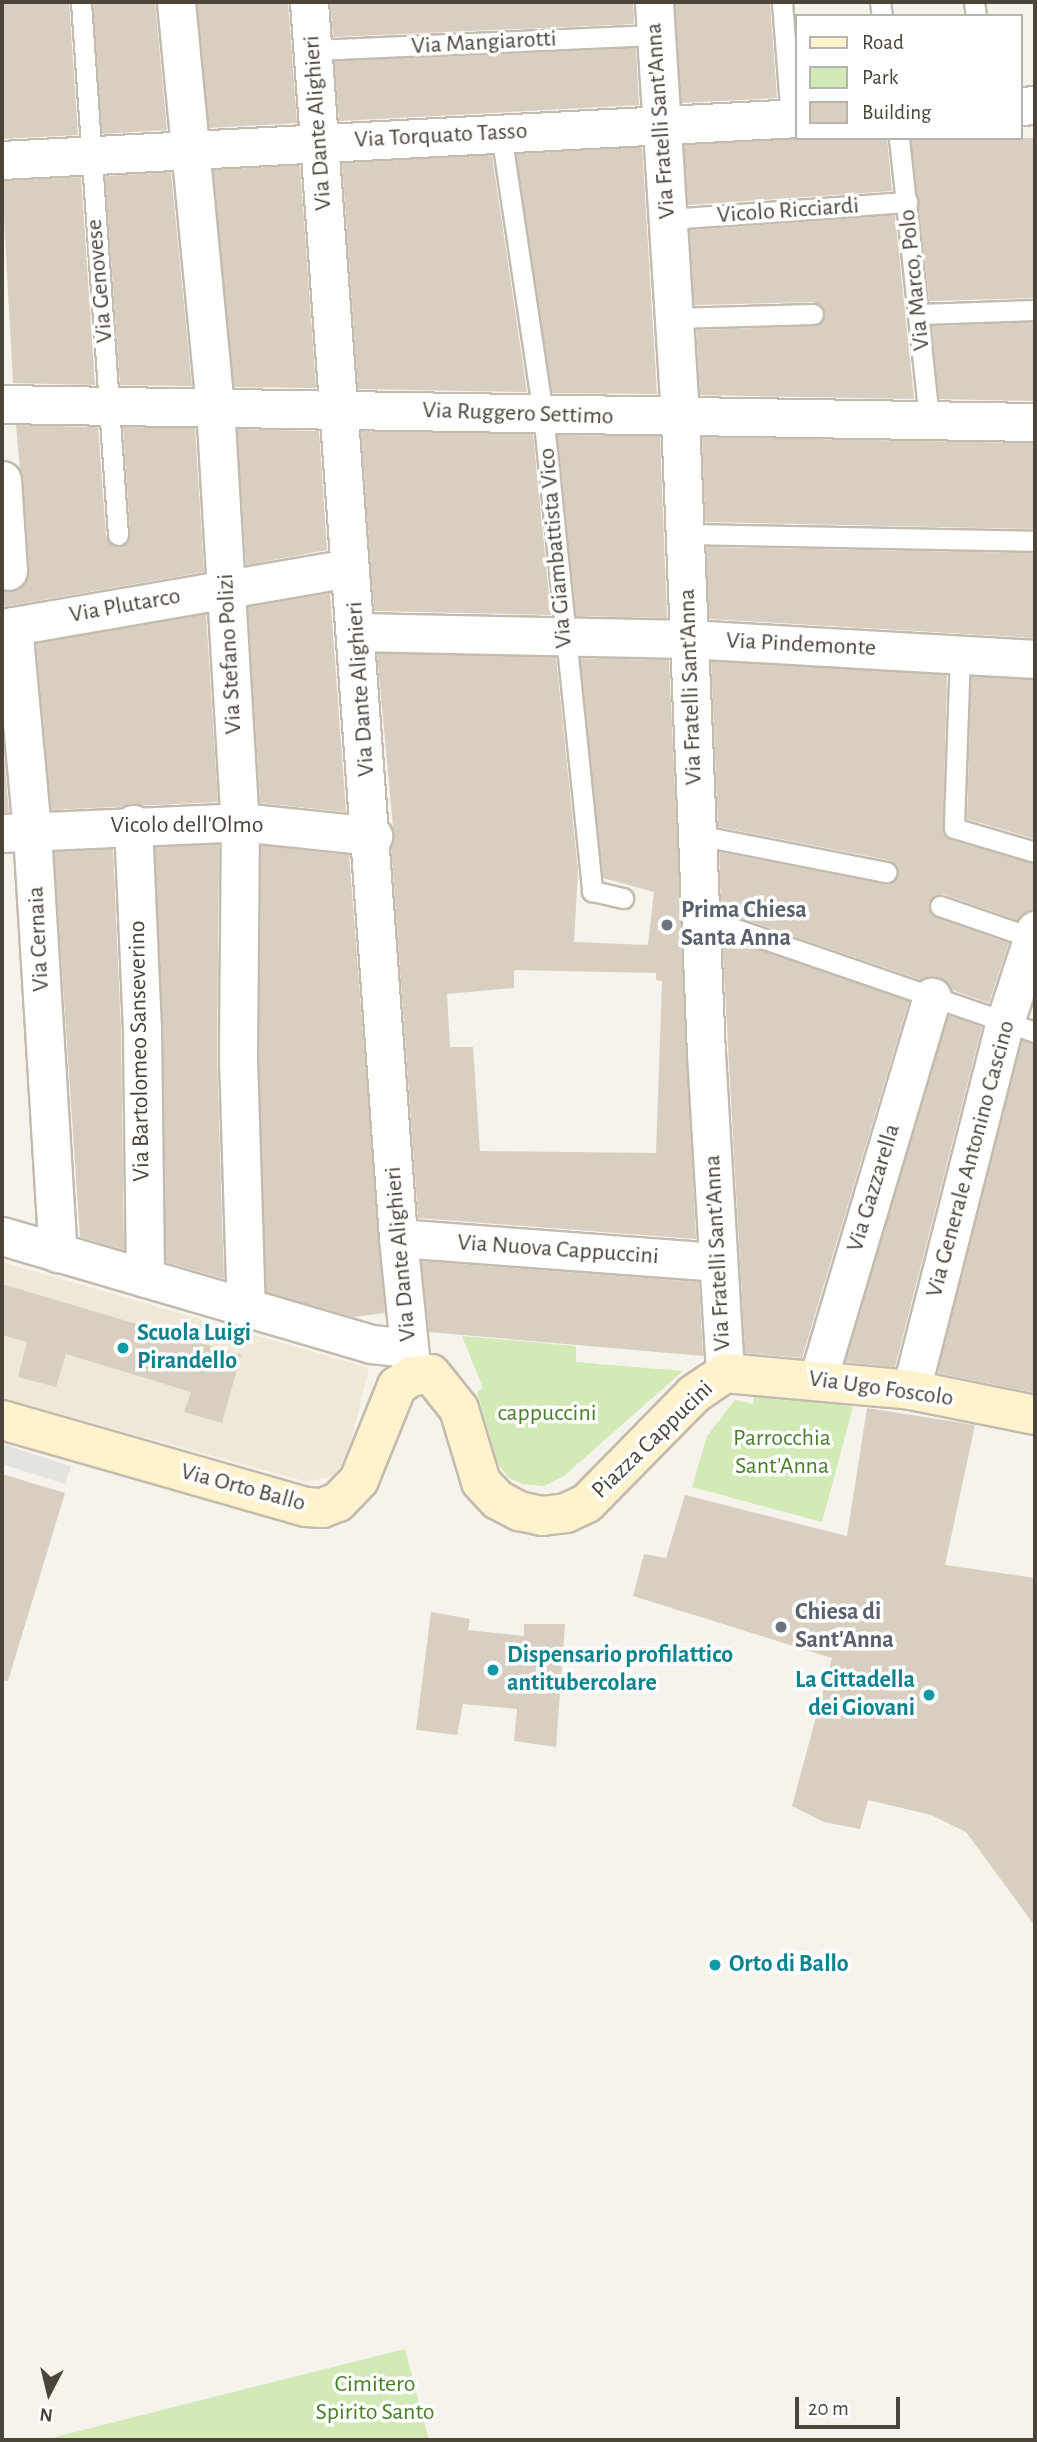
<!DOCTYPE html>
<html>
<head>
<meta charset="utf-8">
<style>
  body { margin:0 }
  #map { position:relative; width:1037px; height:2442px; overflow:hidden; background:#f6f3ec; font-family:"Alegreya Sans",sans-serif }
  div>[style] { position:absolute }
  [style*='--x'] { left:calc(var(--x)*1px); top:calc(var(--y)*1px); width:calc(var(--w)*1px); rotate:calc(var(--a)*1deg) }
  .education>* { inset:0; background:#efe8d6 }
  .green>* { inset:0; background:#d2eab5 }
  .parking>* { inset:0; background:#e5e3e0 }
  .building>* { inset:0; background:#d8cfc1 }
  .roads { filter:drop-shadow(2px 0 #c2bbae) drop-shadow(-2px 0 #c2bbae) drop-shadow(0 2px #c2bbae) drop-shadow(0 -2px #c2bbae) }
  .lane>* { height:19px; margin:-9.5px; padding:0 9.5px; transform-origin:9.5px; border-radius:9.5px; background:#fff }
  .street>* { height:37px; margin:-18.5px; padding:0 18.5px; transform-origin:18.5px; border-radius:18.5px; background:#fff }
  .secondary>* { height:38px; margin:-19px; padding:0 19px; transform-origin:19px; border-radius:19px; background:#fff3cd }
  .dots>* { width:19px; height:19px; translate:-50% -50%; box-sizing:border-box; border:4px solid #fff; border-radius:50% }
  span { translate:-50% -50%; white-space:nowrap; text-align:center; line-height:1.15; -webkit-text-stroke:7px #fff; paint-order:stroke }
  .street-label { font-size:24px; color:#4b4439 }
  .worship-label { font-size:24px; color:#5b616d; font-weight:700 }
  .left { translate:0 -50%; text-align:left }
  .culture-label { font-size:24px; color:#0d838f; font-weight:700 }
  .right { translate:-100% -50%; text-align:right }
  .park-label { font-size:24px; color:#4a7f2a }
  .frame { position:absolute; inset:0; border:4px solid #4b4439; pointer-events:none }
  .legend { position:absolute; left:795px; top:14px; width:228px; height:126px; box-sizing:border-box; background:#fff; border:2px solid #b7b4b0; margin:0; padding:9px 12px; list-style:none; font-size:21px; color:#4b4439 }
  .legend li { display:flex; align-items:center; gap:14px; height:35px }
  .legend b { width:35px; border:2px solid #b7b4b0 }
  .north { position:absolute; left:14px; top:2358px; width:70px; height:70px; -webkit-text-stroke:5px #fff; paint-order:stroke; rotate:187deg; font-size:19px; font-weight:700; line-height:28px; text-align:center; color:#4b4439 }
  .north::after { content:''; display:block; margin:auto; width:24px; height:32px; background:#4b4439; clip-path:polygon(50% 0,100% 100%,50% 72%,0 100%) }
  .scale { position:absolute; left:795px; top:2397px; width:105px; height:32px; box-sizing:border-box; border:4px solid #4b4439; border-top:0; padding-left:9px; font-size:21px; line-height:24px; white-space:nowrap; color:#4b4439; -webkit-text-stroke:5px #fff; paint-order:stroke }
</style>
</head>
<body>
<div id="map">
  <div class="education">
    <i style="clip-path:polygon(2px 1262px,369px 1368px,346px 1461px,332px 1476px,308px 1482px,2px 1398px)"></i>
  </div>
  <div class="green">
    <i style="clip-path:polygon(462px 1336px,576px 1346px,576px 1362px,683px 1371px,564px 1476px,544px 1486px,523px 1484px,509px 1478px,498px 1464px,477px 1392px,483px 1388px)"></i>
    <i style="clip-path:polygon(755px 1387px,853px 1407px,822px 1522px,692px 1487px,707px 1436px,735px 1400px,753px 1404px)"></i>
    <i style="clip-path:polygon(405px 2349px,429px 2440px,55px 2440px,55px 2437px)"></i>
  </div>
  <div class="parking">
    <i style="clip-path:polygon(2px 1444px,71px 1466px,65px 1484px,2px 1464px)"></i>
  </div>
  <div class="building">
    <i style="clip-path:polygon(2px 2px,69px 2px,78px 135px,2px 139px)"></i>
    <i style="clip-path:polygon(93px 2px,155px 2px,167px 130px,102px 134px)"></i>
    <i style="clip-path:polygon(197px 2px,288px 2px,297px 123px,209px 128px)"></i>
    <i style="clip-path:polygon(330px 2px,633px 2px,634px 24px,333px 37px)"></i>
    <i style="clip-path:polygon(675px 2px,770px 2px,777px 98px,681px 103px)"></i>
    <i style="clip-path:polygon(636px 48px,639px 105px,339px 121px,334px 61px)"></i>
    <i style="clip-path:polygon(801px 138px,887px 138px,892px 191px,688px 205px,684px 145px)"></i>
    <i style="clip-path:polygon(911px 138px,1035px 138px,1035px 298px,929px 301px)"></i>
    <i style="clip-path:polygon(642px 147px,657px 394px,552px 393px,516px 154px)"></i>
    <i style="clip-path:polygon(492px 155px,527px 392px,358px 389px,342px 163px)"></i>
    <i style="clip-path:polygon(300px 165px,316px 388px,234px 387px,213px 170px)"></i>
    <i style="clip-path:polygon(171px 172px,192px 386px,120px 385px,105px 176px)"></i>
    <i style="clip-path:polygon(81px 177px,95px 385px,13px 383px,2px 181px)"></i>
    <i style="clip-path:polygon(895px 215px,914px 399px,700px 395px,696px 330px,813px 326px,823px 320px,825px 313px,813px 302px,694px 305px,689px 230px)"></i>
    <i style="clip-path:polygon(1035px 322px,1035px 401px,939px 399px,931px 326px)"></i>
    <i style="clip-path:polygon(16px 425px,98px 427px,106px 536px,118px 547px,125px 545px,130px 534px,123px 427px,195px 428px,204px 572px,2px 607px,2px 591px,20px 588px,29px 570px)"></i>
    <i style="clip-path:polygon(237px 429px,319px 431px,327px 550px,246px 565px)"></i>
    <i style="clip-path:polygon(361px 431px,533px 434px,551px 615px,374px 611px)"></i>
    <i style="clip-path:polygon(557px 435px,660px 436px,667px 618px,576px 616px)"></i>
    <i style="clip-path:polygon(702px 437px,1035px 443px,1035px 529px,705px 522px)"></i>
    <i style="clip-path:polygon(706px 547px,1035px 553px,1035px 638px,709px 619px)"></i>
    <i style="clip-path:polygon(330px 593px,346px 812px,260px 803px,248px 607px)"></i>
    <i style="clip-path:polygon(206px 614px,218px 802px,51px 810px,36px 643px)"></i>
    <i style="clip-path:polygon(evenodd,377px 653px,556px 657px,578px 871px,574px 942px,648px 945px,654px 892px,603px 878px,580px 658px,669px 660px,696px 1239px,418px 1218px,391px 846px,394px 838px,377px 653px,514px 970px,656px 973px,656px 980px,662px 981px,656px 1153px,480px 1151px,473px 1047px,450px 1047px,447px 994px,514px 988px,514px 970px)"></i>
    <i style="clip-path:polygon(711px 661px,947px 675px,943px 833px,951px 840px,1035px 864px,1035px 910px,1017px 920px,943px 894px,928px 903px,935px 917px,1009px 943px,989px 1003px,952px 990px,939px 977px,921px 980px,721px 911px,719px 852px,884px 884px,895px 880px,898px 874px,888px 860px,718px 827px)"></i>
    <i style="clip-path:polygon(971px 676px,1035px 680px,1035px 839px,967px 819px)"></i>
    <i style="clip-path:polygon(2px 733px,9px 812px,2px 812px)"></i>
    <i style="clip-path:polygon(219px 844px,217px 1059px,224px 1279px,166px 1262px,155px 847px)"></i>
    <i style="clip-path:polygon(261px 845px,349px 855px,385px 1313px,353px 1317px,266px 1292px,259px 1059px)"></i>
    <i style="clip-path:polygon(113px 849px,121px 1031px,124px 1250px,80px 1237px,54px 852px)"></i>
    <i style="clip-path:polygon(722px 937px,909px 1001px,802px 1358px,745px 1353px)"></i>
    <i style="clip-path:polygon(948px 1015px,982px 1027px,895px 1367px,845px 1362px)"></i>
    <i style="clip-path:polygon(1022px 1040px,1035px 1044px,1035px 1393px,937px 1373px)"></i>
    <i style="clip-path:polygon(421px 1261px,699px 1282px,703px 1356px,429px 1332px)"></i>
    <i style="clip-path:polygon(2px 1284px,241px 1355px,222px 1423px,184px 1412px,191px 1392px,66px 1354px,56px 1387px,18px 1377px,27px 1342px,2px 1335px)"></i>
    <i style="clip-path:polygon(867px 1408px,975px 1425px,945px 1565px,1035px 1578px,1035px 1926px,966px 1832px,931px 1815px,868px 1800px,860px 1829px,824px 1822px,792px 1806px,832px 1658px,633px 1596px,644px 1554px,666px 1558px,685px 1495px,847px 1536px)"></i>
    <i style="clip-path:polygon(2px 1474px,65px 1493px,8px 1681px,2px 1680px)"></i>
    <i style="clip-path:polygon(431px 1612px,470px 1619px,468px 1630px,524px 1636px,524px 1624px,565px 1624px,556px 1747px,514px 1741px,517px 1709px,463px 1704px,457px 1735px,416px 1730px)"></i>
  </div>
  <div class="roads">
    <div class="lane">
      <i style="--x:81;--y:2;--w:534;--a:86.03"></i>
      <i style="--x:782;--y:2;--w:116;--a:85.6"></i>
      <i style="--x:880;--y:2;--w:14;--a:82"></i>
      <i style="--x:974;--y:2;--w:14;--a:82"></i>
      <i style="--x:312;--y:50;--w:344;--a:-2.5"></i>
      <i style="--x:501;--y:133;--w:284;--a:81.5"></i>
      <i style="--x:543;--y:414;--w:480;--a:84.1"></i>
      <i style="--x:592;--y:891;--w:32;--a:13"></i>
      <i style="--x:899;--y:138;--w:285;--a:83.9"></i>
      <i style="--x:668;--y:219;--w:240;--a:-4.1"></i>
      <i style="--x:920;--y:314;--w:115;--a:-2"></i>
      <i style="--x:674;--y:318;--w:139;--a:-1.6"></i>
      <i style="--x:685;--y:534;--w:350;--a:1.1"></i>
      <i style="--x:960;--y:653;--w:175;--a:92"></i>
      <i style="--x:954;--y:828;--w:84;--a:16.5"></i>
      <i style="--x:697;--y:835;--w:193;--a:11.1"></i>
      <i style="--x:940;--y:906;--w:98;--a:19"></i>
      <i style="--x:701;--y:917;--w:353;--a:19"></i>
    </div>
    <div class="street">
      <i style="--x:176;--y:2;--w:406;--a:84.5"></i>
      <i style="--x:215;--y:406;--w:417;--a:86.6"></i>
      <i style="--x:240;--y:822;--w:237;--a:90.5"></i>
      <i style="--x:238;--y:1059;--w:249;--a:88.2"></i>
      <i style="--x:309;--y:2;--w:1239;--a:85.88"></i>
      <i style="--x:398;--y:1238;--w:139;--a:84.2"></i>
      <i style="--x:654;--y:2;--w:417;--a:86.4"></i>
      <i style="--x:680;--y:418;--w:636;--a:87.66"></i>
      <i style="--x:706;--y:1053;--w:321;--a:86.6"></i>
      <i style="--x:1021;--y:106;--w:14;--a:-4"></i>
      <i style="--x:2;--y:160;--w:796;--a:-3.02"></i>
      <i style="--x:2;--y:404;--w:1033;--a:1"></i>
      <i style="--x:2;--y:480;--w:91;--a:86.2"></i>
      <i style="--x:13;--y:626;--w:207;--a:84.7"></i>
      <i style="--x:32;--y:832;--w:422;--a:86.5"></i>
      <i style="--x:2;--y:628;--w:335;--a:-9.8"></i>
      <i style="--x:356;--y:632;--w:332;--a:1.2"></i>
      <i style="--x:688;--y:639;--w:348;--a:3.3"></i>
      <i style="--x:133;--y:824;--w:206;--a:87.5"></i>
      <i style="--x:142;--y:1030;--w:248;--a:89.3"></i>
      <i style="--x:2;--y:833;--w:238;--a:-2.6"></i>
      <i style="--x:240;--y:822;--w:134;--a:6"></i>
      <i style="--x:2;--y:1236;--w:384;--a:16.3"></i>
      <i style="--x:371;--y:1344;--w:38;--a:6"></i>
      <i style="--x:398;--y:1238;--w:320;--a:4.3"></i>
      <i style="--x:818;--y:1379;--w:399;--a:-73.4"></i>
      <i style="--x:911;--y:1390;--w:380;--a:-75.7"></i>
      <i style="--x:1005;--y:1022;--w:97;--a:-71.9"></i>
    </div>
    <div class="secondary">
      <i style="--x:2;--y:1420;--w:316;--a:16"></i>
      <i style="--x:306;--y:1507;--w:16;--a:4"></i>
      <i style="--x:322;--y:1508;--w:17;--a:-21"></i>
      <i style="--x:338;--y:1502;--w:30;--a:-46"></i>
      <i style="--x:359;--y:1480;--w:101;--a:-68"></i>
      <i style="--x:397;--y:1386;--w:18;--a:-34"></i>
      <i style="--x:412;--y:1376;--w:19;--a:-6"></i>
      <i style="--x:431;--y:1374;--w:45;--a:51.3"></i>
      <i style="--x:459;--y:1409;--w:76;--a:73.2"></i>
      <i style="--x:481;--y:1482;--w:25;--a:47"></i>
      <i style="--x:498;--y:1500;--w:24;--a:28"></i>
      <i style="--x:519;--y:1511;--w:24;--a:12"></i>
      <i style="--x:542;--y:1516;--w:24;--a:-7"></i>
      <i style="--x:566;--y:1513;--w:23;--a:-25"></i>
      <i style="--x:587;--y:1503;--w:153;--a:-45.5"></i>
      <i style="--x:694;--y:1394;--w:37;--a:-34"></i>
      <i style="--x:725;--y:1373;--w:187;--a:5.2"></i>
      <i style="--x:911;--y:1390;--w:126;--a:11.4"></i>
    </div>
  </div>
  <div class="dots">
    <i style="left:667px;top:925px;background:#6b7280"></i>
    <i style="left:123px;top:1348px;background:#0f9aa8"></i>
    <i style="left:781px;top:1627px;background:#6b7280"></i>
    <i style="left:493px;top:1670px;background:#0f9aa8"></i>
    <i style="left:929px;top:1695px;background:#0f9aa8"></i>
    <i style="left:715px;top:1965px;background:#0f9aa8"></i>
  </div>
  <div class="street-label">
    <span style="left:484px;top:43px;rotate:-3deg">Via Mangiarotti</span>
    <span style="left:661px;top:121px;rotate:-94deg">Via Fratelli Sant'Anna</span>
    <span style="left:318px;top:123px;rotate:-94deg">Via Dante Alighieri</span>
    <span style="left:441px;top:136px;rotate:-3deg">Via Torquato Tasso</span>
    <span style="left:788px;top:211px;rotate:-4deg">Vicolo Ricciardi</span>
    <span style="left:915px;top:280px;rotate:-96deg">Via Marco, Polo</span>
    <span style="left:100px;top:281px;rotate:-95deg">Via Genovese</span>
    <span style="left:518px;top:414px;rotate:2deg">Via Ruggero Settimo</span>
    <span style="left:556px;top:548px;rotate:-95deg">Via Giambattista Vico</span>
    <span style="left:125px;top:606px;rotate:-10deg">Via Plutarco</span>
    <span style="left:801px;top:645px;rotate:3deg">Via Pindemonte</span>
    <span style="left:230px;top:654px;rotate:-93deg">Via Stefano Polizi</span>
    <span style="left:691px;top:687px;rotate:-92deg">Via Fratelli Sant'Anna</span>
    <span style="left:361px;top:689px;rotate:-94deg">Via Dante Alighieri</span>
    <span style="left:187px;top:826px">Vicolo dell'Olmo</span>
    <span style="left:39px;top:939px;rotate:-93deg">Via Cernaia</span>
    <span style="left:140px;top:1051px;rotate:-91deg">Via Bartolomeo Sanseverino</span>
    <span style="left:971px;top:1159px;rotate:-75deg">Via Generale Antonino Cascino</span>
    <span style="left:874px;top:1188px;rotate:-73deg">Via Gazzarella</span>
    <span style="left:558px;top:1250px;rotate:4deg">Via Nuova Cappuccini</span>
    <span style="left:718px;top:1253px;rotate:-93deg">Via Fratelli Sant'Anna</span>
    <span style="left:401px;top:1254px;rotate:-95deg">Via Dante Alighieri</span>
    <span style="left:881px;top:1389px;rotate:8deg">Via Ugo Foscolo</span>
    <span style="left:653px;top:1440px;rotate:-44deg">Piazza Cappucini</span>
    <span style="left:243px;top:1488px;rotate:15deg">Via Orto Ballo</span>
  </div>
  <div class="worship-label">
    <span class="left" style="left:681px;top:925px">Prima Chiesa<br>Santa Anna</span>
    <span class="left" style="left:795px;top:1627px">Chiesa di<br>Sant'Anna</span>
  </div>
  <div class="culture-label">
    <span class="left" style="left:137px;top:1348px">Scuola Luigi<br>Pirandello</span>
    <span class="left" style="left:507px;top:1670px">Dispensario profilattico<br>antitubercolare</span>
    <span class="right" style="left:915px;top:1695px">La Cittadella<br>dei Giovani</span>
    <span class="left" style="left:729px;top:1965px">Orto di Ballo</span>
  </div>
  <div class="park-label">
    <span style="left:547px;top:1414px">cappuccini</span>
    <span style="left:782px;top:1453px">Parrocchia<br>Sant'Anna</span>
    <span style="left:375px;top:2399px">Cimitero<br>Spirito Santo</span>
  </div>
  <div class="frame"></div>
  <ul class="legend">
  <li><b style="height:9px;background:#fff3cd"></b>Road</li>
  <li><b style="height:19px;background:#d2eab5"></b>Park</li>
  <li><b style="height:19px;background:#d8cfc1"></b>Building</li>
  </ul>
  <div class="north">N</div>
  <div class="scale">20 m</div>
</div>
</body>
</html>
